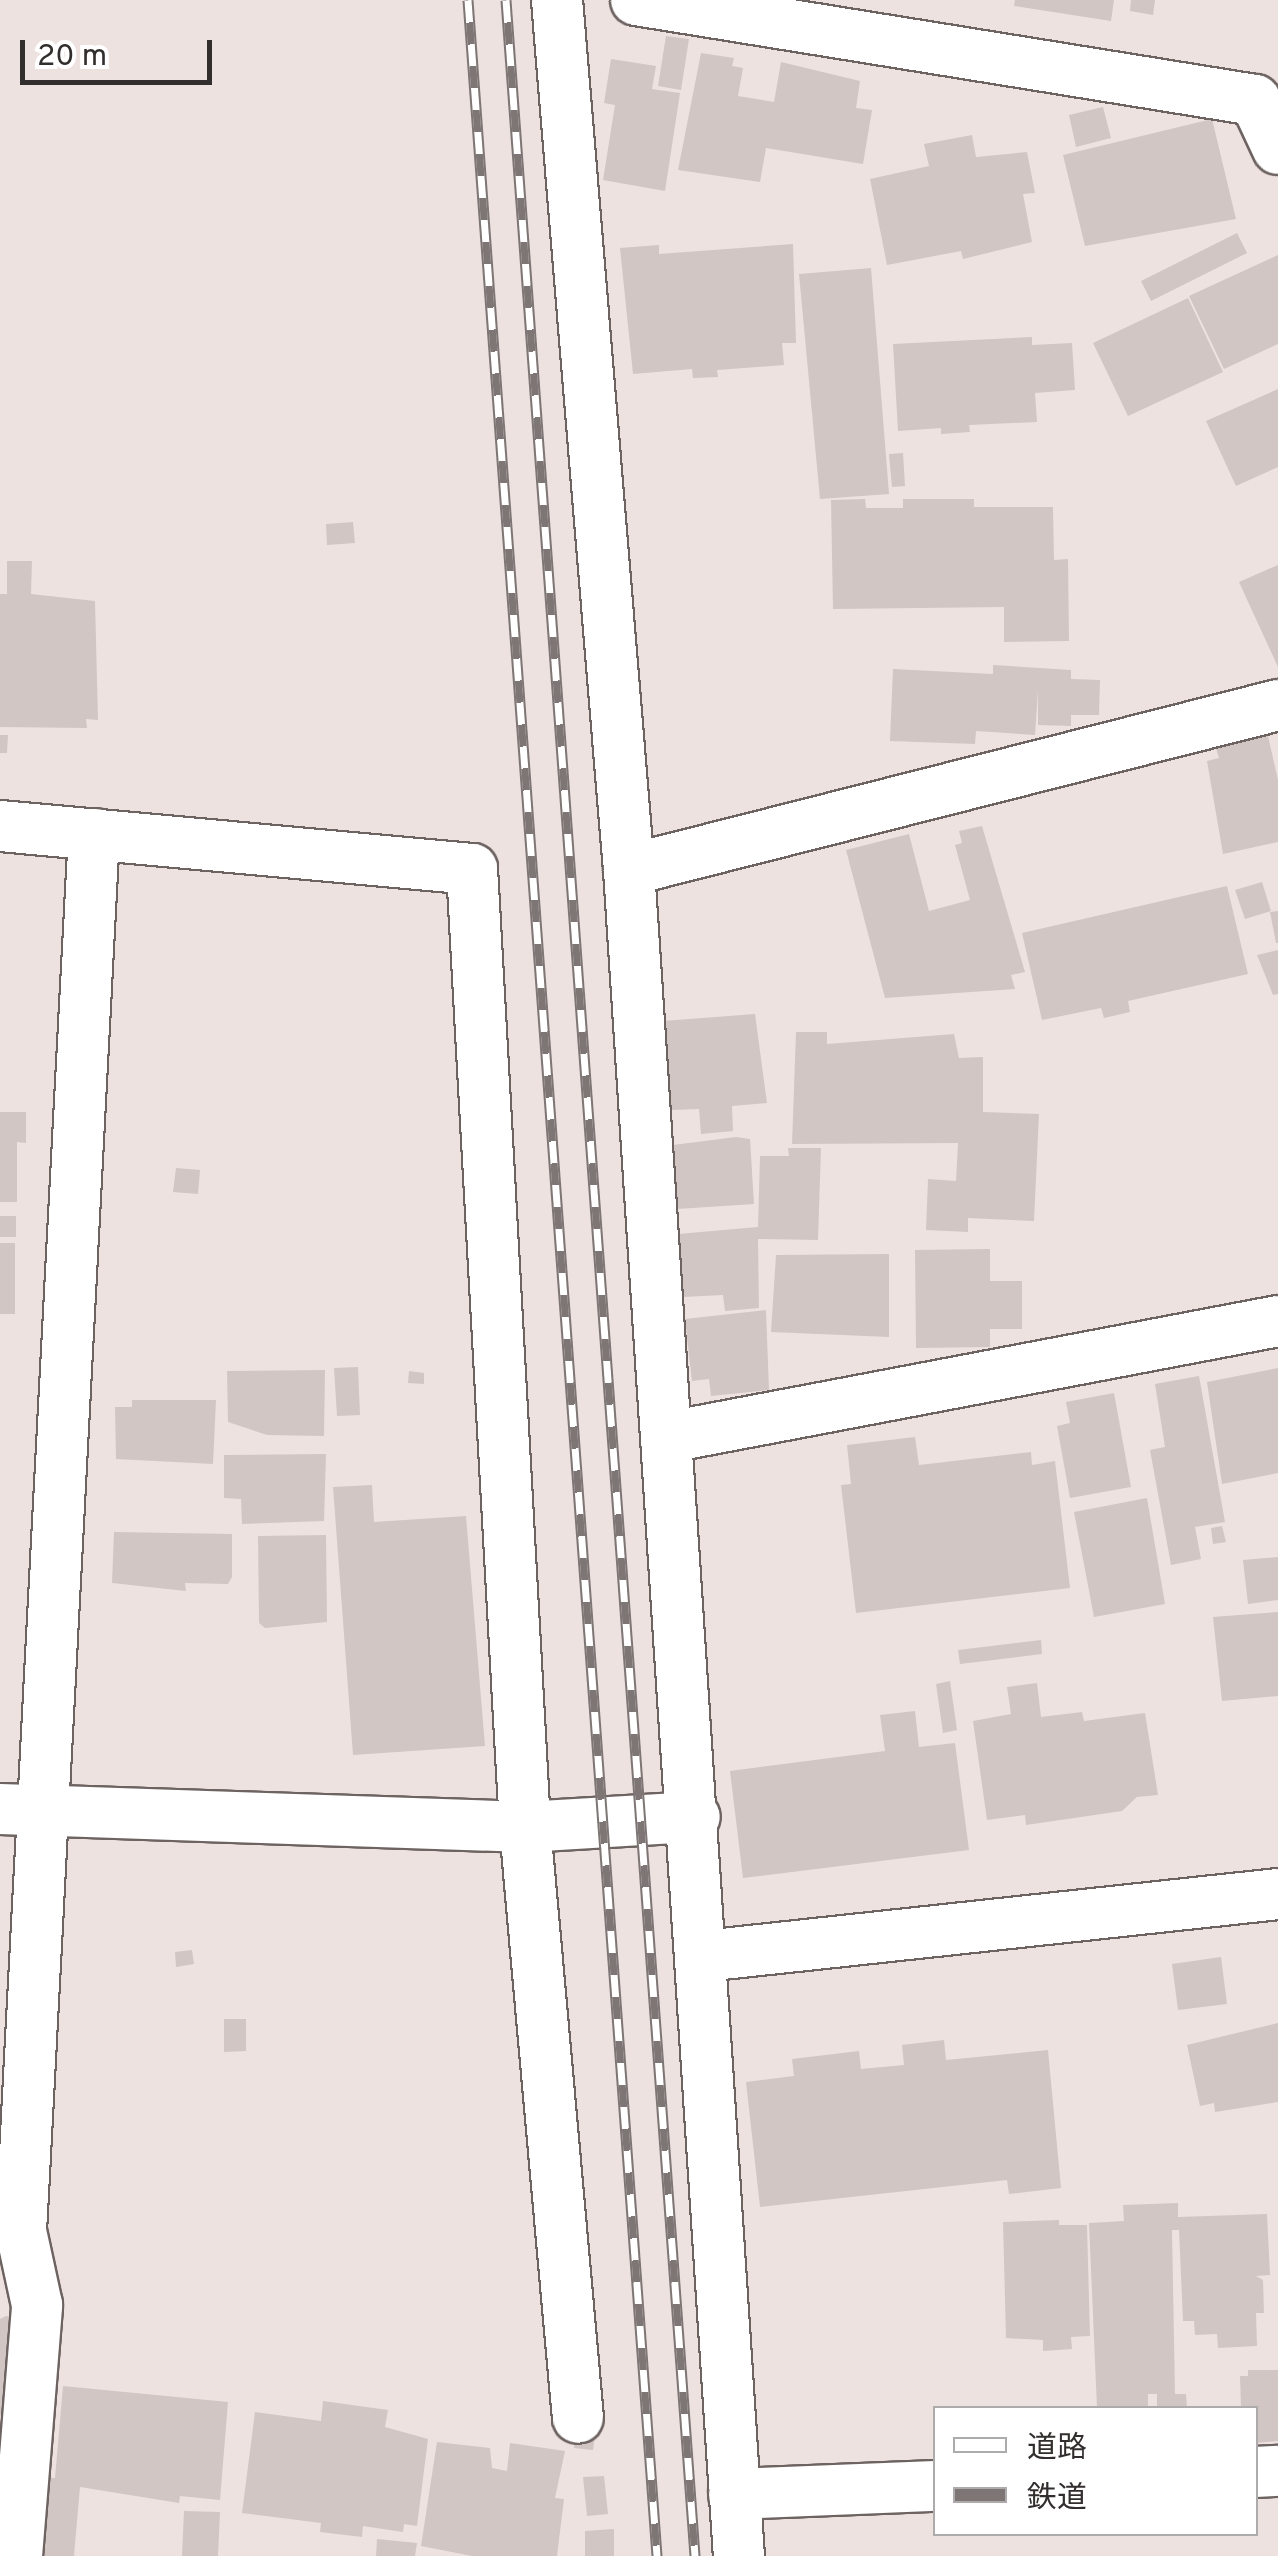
<!DOCTYPE html>
<html>
<head>
<meta charset="utf-8">
<style>
  body { margin:0 }
  #map { position:relative; width:1278px; height:2556px; overflow:hidden; background:#eee2e0; font-family:Overpass,"Noto Sans JP",sans-serif }
  div>[style] { position:absolute }
  [style*='--x'] { left:calc(var(--x)*1px); top:calc(var(--y)*1px); width:calc(var(--w)*1px); rotate:calc(var(--a)*1deg) }
  .building>* { inset:0; background:#d1c6c4 }
  .roads { filter:drop-shadow(2px 0 #6d6361) drop-shadow(-2px 0 #6d6361) drop-shadow(0 2px #6d6361) drop-shadow(0 -2px #6d6361) }
  .minor>* { height:50px; margin:-25px; padding:0 25px; transform-origin:25px; border-radius:25px; background:#fff }
  .rail>* { height:11px; margin-top:-5.5px; transform-origin:0; background:repeating-linear-gradient(90deg,#fff 0 22px,#7d7675 0 44px); box-sizing:border-box; border-block:2px solid #7d7675 }
  span { translate:-50% -50%; white-space:nowrap; text-align:center; line-height:1.15; -webkit-text-stroke:8px #fff; paint-order:stroke }
  .legend { position:absolute; left:933px; top:2406px; width:325px; height:130px; box-sizing:border-box; background:#fff; border:2px solid #adabab; margin:0; padding:12px 18px; list-style:none; font-size:30px; color:#322e2d }
  .legend li { display:flex; align-items:center; gap:20px; height:50px }
  .legend b { width:50px; border:2px solid #adabab }
  .scale { position:absolute; left:20px; top:40px; width:192px; height:45px; box-sizing:border-box; border:5px solid #322e2d; border-top:0; padding-left:12px; font-size:30px; line-height:35px; white-space:nowrap; color:#322e2d; -webkit-text-stroke:8px #fff; paint-order:stroke }
</style>
</head>
<body>
<div id="map">
  <div class="building">
    <i style="clip-path:polygon(1015px 0,1114px 0,1111px 21px,1014px 6px)"></i>
    <i style="clip-path:polygon(1131px 0,1155px 0,1153px 15px,1130px 11px)"></i>
    <i style="clip-path:polygon(666px 36px,689px 39px,681px 90px,658px 86px)"></i>
    <i style="clip-path:polygon(701px 53px,734px 58px,732px 66px,743px 68px,738px 96px,774px 102px,781px 62px,860px 81px,856px 108px,872px 110px,863px 164px,766px 148px,760px 182px,678px 170px)"></i>
    <i style="clip-path:polygon(611px 59px,656px 66px,652px 89px,680px 93px,665px 191px,603px 180px,615px 105px,604px 103px)"></i>
    <i style="clip-path:polygon(1103px 107px,1111px 138px,1076px 147px,1069px 115px)"></i>
    <i style="clip-path:polygon(1212px 119px,1236px 219px,1085px 246px,1063px 155px)"></i>
    <i style="clip-path:polygon(972px 135px,976px 157px,1027px 152px,1035px 193px,1023px 194px,1032px 242px,963px 259px,961px 251px,887px 265px,870px 179px,929px 166px,924px 144px)"></i>
    <i style="clip-path:polygon(1237px 233px,1247px 253px,1151px 301px,1141px 281px)"></i>
    <i style="clip-path:polygon(793px 244px,796px 343px,782px 343px,784px 365px,717px 370px,718px 377px,693px 378px,692px 369px,633px 374px,620px 248px,659px 245px,659px 254px)"></i>
    <i style="clip-path:polygon(1278px 255px,1278px 344px,1224px 369px,1189px 296px)"></i>
    <i style="clip-path:polygon(871px 268px,889px 494px,820px 499px,799px 274px)"></i>
    <i style="clip-path:polygon(1188px 298px,1223px 372px,1128px 416px,1093px 343px)"></i>
    <i style="clip-path:polygon(1032px 337px,1032px 345px,1072px 343px,1075px 390px,1035px 393px,1037px 422px,969px 425px,970px 432px,941px 434px,941px 428px,898px 431px,893px 344px)"></i>
    <i style="clip-path:polygon(1278px 389px,1278px 467px,1236px 486px,1206px 421px)"></i>
    <i style="clip-path:polygon(903px 453px,905px 486px,892px 487px,889px 454px)"></i>
    <i style="clip-path:polygon(865px 499px,866px 508px,903px 508px,903px 499px,974px 499px,974px 507px,1053px 507px,1054px 560px,1068px 559px,1069px 641px,1004px 642px,1004px 607px,833px 609px,831px 500px)"></i>
    <i style="clip-path:polygon(353px 522px,355px 543px,327px 545px,326px 524px)"></i>
    <i style="clip-path:polygon(7px 561px,32px 561px,31px 594px,95px 601px,98px 720px,86px 719px,87px 728px,0 727px,0 594px,7px 594px)"></i>
    <i style="clip-path:polygon(1278px 565px,1278px 667px,1239px 582px)"></i>
    <i style="clip-path:polygon(993px 665px,1071px 670px,1071px 679px,1100px 680px,1099px 715px,1071px 715px,1071px 726px,1038px 725px,1038px 690px,1035px 735px,976px 731px,975px 744px,890px 741px,893px 669px,993px 674px)"></i>
    <i style="clip-path:polygon(0 735px,8px 735px,7px 753px,0 753px)"></i>
    <i style="clip-path:polygon(1268px 736px,1278px 780px,1278px 842px,1223px 854px,1207px 761px,1219px 758px,1216px 748px)"></i>
    <i style="clip-path:polygon(982px 826px,1025px 972px,1011px 975px,1015px 989px,885px 998px,846px 850px,909px 834px,929px 911px,970px 900px,955px 845px,962px 843px,959px 831px)"></i>
    <i style="clip-path:polygon(1262px 882px,1271px 911px,1245px 919px,1235px 890px)"></i>
    <i style="clip-path:polygon(1227px 886px,1248px 974px,1128px 1001px,1130px 1012px,1104px 1018px,1101px 1008px,1042px 1020px,1022px 933px)"></i>
    <i style="clip-path:polygon(1278px 911px,1278px 943px,1276px 943px,1270px 912px)"></i>
    <i style="clip-path:polygon(1278px 950px,1278px 994px,1273px 995px,1257px 955px)"></i>
    <i style="clip-path:polygon(755px 1014px,767px 1103px,732px 1106px,733px 1131px,701px 1134px,699px 1109px,671px 1110px,663px 1021px)"></i>
    <i style="clip-path:polygon(796px 1032px,827px 1032px,827px 1044px,954px 1034px,959px 1058px,983px 1057px,983px 1112px,1039px 1114px,1034px 1221px,968px 1218px,968px 1232px,926px 1230px,928px 1179px,956px 1181px,958px 1143px,792px 1144px)"></i>
    <i style="clip-path:polygon(0 1112px,26px 1112px,26px 1143px,17px 1142px,17px 1202px,0 1202px)"></i>
    <i style="clip-path:polygon(736px 1137px,750px 1139px,754px 1204px,677px 1209px,673px 1145px)"></i>
    <i style="clip-path:polygon(788px 1148px,821px 1148px,818px 1240px,758px 1239px,759px 1308px,725px 1311px,723px 1295px,683px 1297px,678px 1234px,758px 1227px,760px 1156px,789px 1156px)"></i>
    <i style="clip-path:polygon(176px 1168px,200px 1170px,198px 1194px,173px 1192px)"></i>
    <i style="clip-path:polygon(0 1216px,16px 1216px,16px 1237px,0 1237px)"></i>
    <i style="clip-path:polygon(0 1243px,15px 1243px,15px 1314px,0 1314px)"></i>
    <i style="clip-path:polygon(990px 1249px,990px 1281px,1022px 1281px,1022px 1329px,990px 1329px,990px 1347px,916px 1348px,915px 1250px)"></i>
    <i style="clip-path:polygon(889px 1254px,889px 1337px,771px 1332px,776px 1255px)"></i>
    <i style="clip-path:polygon(766px 1310px,769px 1390px,711px 1396px,709px 1379px,692px 1381px,685px 1319px)"></i>
    <i style="clip-path:polygon(358px 1367px,360px 1415px,337px 1416px,334px 1368px)"></i>
    <i style="clip-path:polygon(1278px 1368px,1278px 1473px,1222px 1484px,1207px 1382px)"></i>
    <i style="clip-path:polygon(325px 1370px,324px 1436px,267px 1435px,228px 1422px,227px 1371px)"></i>
    <i style="clip-path:polygon(409px 1371px,424px 1373px,424px 1384px,408px 1383px)"></i>
    <i style="clip-path:polygon(1199px 1376px,1225px 1522px,1195px 1527px,1201px 1559px,1171px 1565px,1150px 1450px,1165px 1447px,1155px 1384px)"></i>
    <i style="clip-path:polygon(1114px 1393px,1131px 1487px,1070px 1498px,1057px 1426px,1070px 1423px,1066px 1402px)"></i>
    <i style="clip-path:polygon(132px 1400px,216px 1400px,213px 1464px,116px 1459px,115px 1407px,132px 1407px)"></i>
    <i style="clip-path:polygon(915px 1437px,919px 1465px,1031px 1452px,1032px 1465px,1055px 1461px,1070px 1588px,856px 1613px,841px 1485px,851px 1484px,847px 1445px)"></i>
    <i style="clip-path:polygon(326px 1454px,324px 1521px,242px 1524px,241px 1499px,224px 1498px,224px 1455px)"></i>
    <i style="clip-path:polygon(372px 1485px,374px 1522px,466px 1516px,485px 1746px,353px 1755px,333px 1487px)"></i>
    <i style="clip-path:polygon(1147px 1498px,1165px 1604px,1094px 1617px,1074px 1512px)"></i>
    <i style="clip-path:polygon(1222px 1526px,1226px 1542px,1213px 1544px,1211px 1528px)"></i>
    <i style="clip-path:polygon(114px 1532px,232px 1534px,232px 1577px,228px 1584px,185px 1583px,186px 1591px,112px 1583px)"></i>
    <i style="clip-path:polygon(326px 1535px,327px 1622px,265px 1628px,259px 1623px,258px 1536px)"></i>
    <i style="clip-path:polygon(1278px 1557px,1278px 1600px,1248px 1604px,1243px 1560px)"></i>
    <i style="clip-path:polygon(1278px 1612px,1278px 1696px,1222px 1701px,1213px 1617px)"></i>
    <i style="clip-path:polygon(1041px 1640px,1042px 1654px,960px 1664px,958px 1650px)"></i>
    <i style="clip-path:polygon(950px 1681px,957px 1730px,943px 1733px,936px 1684px)"></i>
    <i style="clip-path:polygon(1037px 1683px,1041px 1717px,1082px 1712px,1084px 1721px,1145px 1713px,1158px 1795px,1137px 1797px,1122px 1811px,1026px 1825px,1025px 1815px,987px 1820px,973px 1721px,1011px 1714px,1007px 1687px)"></i>
    <i style="clip-path:polygon(915px 1711px,919px 1747px,955px 1743px,969px 1850px,743px 1878px,730px 1771px,885px 1751px,880px 1715px)"></i>
    <i style="clip-path:polygon(192px 1950px,194px 1964px,176px 1967px,175px 1952px)"></i>
    <i style="clip-path:polygon(1221px 1957px,1227px 2004px,1178px 2010px,1172px 1964px)"></i>
    <i style="clip-path:polygon(224px 2019px,246px 2019px,246px 2051px,224px 2052px)"></i>
    <i style="clip-path:polygon(1278px 2023px,1278px 2102px,1215px 2112px,1214px 2103px,1200px 2106px,1187px 2045px)"></i>
    <i style="clip-path:polygon(944px 2040px,946px 2060px,1048px 2050px,1061px 2188px,1009px 2194px,1007px 2180px,760px 2207px,746px 2082px,794px 2076px,792px 2059px,859px 2051px,861px 2069px,904px 2065px,902px 2045px)"></i>
    <i style="clip-path:polygon(1178px 2203px,1178px 2217px,1267px 2214px,1270px 2275px,1256px 2276px,1263px 2280px,1264px 2313px,1256px 2313px,1257px 2346px,1218px 2348px,1217px 2334px,1195px 2335px,1194px 2321px,1183px 2321px,1179px 2230px,1172px 2230px,1175px 2394px,1186px 2394px,1187px 2408px,1157px 2408px,1157px 2394px,1148px 2394px,1148px 2408px,1097px 2408px,1089px 2223px,1124px 2221px,1123px 2205px)"></i>
    <i style="clip-path:polygon(1059px 2220px,1059px 2225px,1087px 2225px,1090px 2336px,1071px 2337px,1072px 2349px,1043px 2351px,1043px 2340px,1006px 2338px,1003px 2222px)"></i>
    <i style="clip-path:polygon(6px 2316px,22px 2317px,17px 2403px,4px 2402px,0 2418px,0 2319px)"></i>
    <i style="clip-path:polygon(1248px 2370px,1278px 2370px,1278px 2441px,1256px 2443px,1256px 2408px,1241px 2408px,1240px 2376px,1248px 2376px)"></i>
    <i style="clip-path:polygon(63px 2386px,228px 2402px,220px 2500px,180px 2496px,179px 2503px,80px 2487px,74px 2556px,24px 2556px,31px 2477px,55px 2478px)"></i>
    <i style="clip-path:polygon(323px 2401px,388px 2410px,385px 2427px,428px 2439px,417px 2526px,404px 2524px,403px 2532px,363px 2526px,362px 2537px,320px 2532px,321px 2523px,242px 2513px,255px 2412px,321px 2421px)"></i>
    <i style="clip-path:polygon(575px 2433px,595px 2435px,593px 2450px,574px 2448px)"></i>
    <i style="clip-path:polygon(437px 2442px,490px 2448px,492px 2468px,507px 2471px,510px 2443px,565px 2451px,555px 2498px,564px 2499px,557px 2556px,472px 2556px,421px 2546px)"></i>
    <i style="clip-path:polygon(604px 2476px,608px 2514px,587px 2516px,583px 2477px)"></i>
    <i style="clip-path:polygon(184px 2511px,220px 2512px,218px 2556px,182px 2556px)"></i>
    <i style="clip-path:polygon(614px 2529px,614px 2556px,585px 2556px,585px 2531px)"></i>
    <i style="clip-path:polygon(377px 2539px,417px 2543px,415px 2556px,376px 2556px)"></i>
  </div>
  <div class="roads">
    <div class="minor">
      <i style="--x:557;--y:0;--w:873;--a:85.27"></i>
      <i style="--x:629;--y:870;--w:1690;--a:86.27"></i>
      <i style="--x:636;--y:0;--w:627;--a:9.18"></i>
      <i style="--x:1255;--y:100;--w:54;--a:64.9"></i>
      <i style="--x:0;--y:826;--w:474;--a:5.2"></i>
      <i style="--x:472;--y:869;--w:959;--a:86.83"></i>
      <i style="--x:525;--y:1827;--w:593;--a:84.88"></i>
      <i style="--x:629;--y:870;--w:670;--a:-14.26"></i>
      <i style="--x:669;--y:1437;--w:620;--a:-10.78"></i>
      <i style="--x:0;--y:1809;--w:525;--a:1.96"></i>
      <i style="--x:525;--y:1827;--w:170;--a:-3.4"></i>
      <i style="--x:704;--y:1956;--w:577;--a:-6.16"></i>
      <i style="--x:1256;--y:2472;--w:22;--a:-3"></i>
      <i style="--x:734;--y:2494;--w:202;--a:-2.3"></i>
      <i style="--x:17;--y:2556;--w:252;--a:-85.4"></i>
      <i style="--x:37;--y:2305;--w:76;--a:-102.2"></i>
      <i style="--x:21;--y:2231;--w:1399;--a:-87.01"></i>
    </div>
  </div>
  <div class="rail">
    <i style="--x:468;--y:0;--w:2563;--a:85.77"></i>
    <i style="--x:506;--y:0;--w:2563;--a:85.77"></i>
  </div>
  <ul class="legend">
  <li><b style="height:12px;background:#fff"></b>道路</li>
  <li><b style="height:12px;background:#7d7675"></b>鉄道</li>
  </ul>
  <div class="scale">20 m</div>
</div>
</body>
</html>
